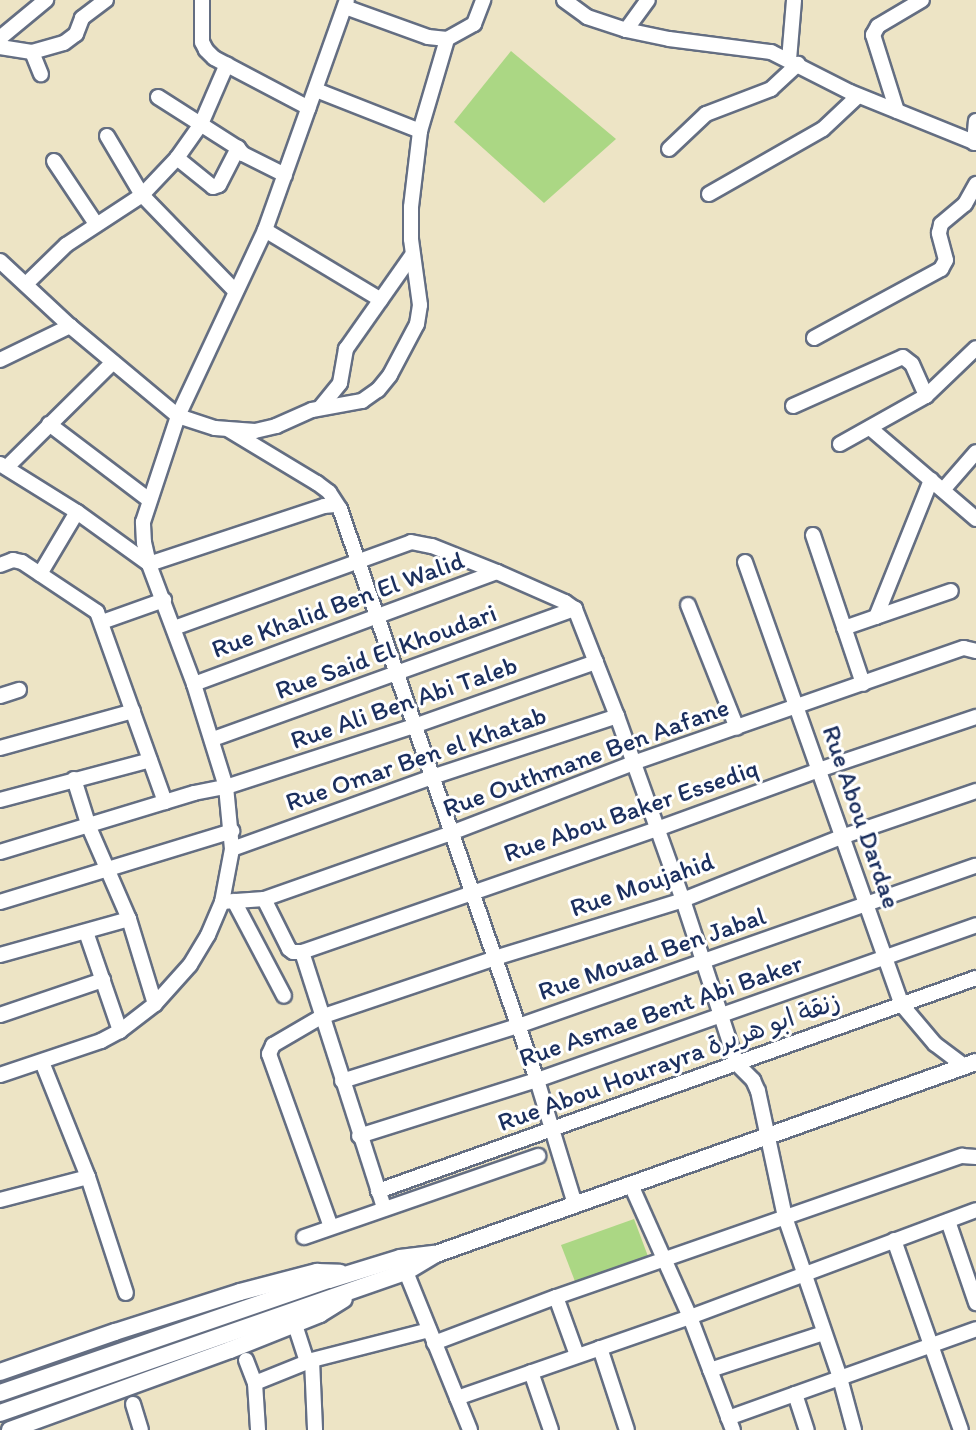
<!DOCTYPE html>
<html>
<head>
<meta charset="utf-8">
<style>
  body { margin:0 }
  #map { position:relative; width:976px; height:1430px; overflow:hidden; background:#ede4c5; font-family:Itim,"Playpen Sans Arabic",sans-serif }
  div>[style] { position:absolute }
  [style*='--x'] { left:calc(var(--x)*1px); top:calc(var(--y)*1px); width:calc(var(--w)*1px); rotate:calc(var(--a)*1deg) }
  .green>* { inset:0; background:#abd784 }
  .roads { filter:drop-shadow(2px 0 #646e82) drop-shadow(-2px 0 #646e82) drop-shadow(0 2px #646e82) drop-shadow(0 -2px #646e82) }
  .minor>* { height:14px; margin:-7px; padding:0 7px; transform-origin:7px; border-radius:7px; background:#fff }
  .major>* { height:16px; margin:-8px; padding:0 8px; transform-origin:8px; border-radius:8px; background:#fff }
  span { translate:-50% -50%; white-space:nowrap; text-align:center; line-height:1.15; -webkit-text-stroke:6px #fff; paint-order:stroke }
  .street-label { font-size:26px; color:#1b2f5e }
</style>
</head>
<body>
<div id="map">
  <div class="green">
    <i style="clip-path:polygon(511px 51px,616px 139px,544px 203px,454px 122px)"></i>
    <i style="clip-path:polygon(634px 1219px,649px 1259px,576px 1284px,561px 1245px)"></i>
  </div>
  <div class="roads">
    <div class="minor">
      <i style="--x:202;--y:0;--w:42;--a:90"></i>
      <i style="--x:202;--y:42;--w:9;--a:63"></i>
      <i style="--x:206;--y:50;--w:11;--a:45"></i>
      <i style="--x:214;--y:58;--w:107;--a:27.8"></i>
      <i style="--x:564;--y:0;--w:29;--a:36"></i>
      <i style="--x:587;--y:17;--w:41;--a:18.4"></i>
      <i style="--x:626;--y:30;--w:44;--a:11.8"></i>
      <i style="--x:669;--y:39;--w:103;--a:7.3"></i>
      <i style="--x:771;--y:52;--w:89;--a:26.9"></i>
      <i style="--x:850;--y:92;--w:136;--a:22"></i>
      <i style="--x:345;--y:7;--w:88;--a:19.9"></i>
      <i style="--x:428;--y:37;--w:19;--a:6"></i>
      <i style="--x:447;--y:39;--w:31;--a:-29"></i>
      <i style="--x:474;--y:24;--w:26;--a:-69"></i>
      <i style="--x:626;--y:30;--w:37;--a:-54"></i>
      <i style="--x:0;--y:38;--w:60;--a:-39.6"></i>
      <i style="--x:0;--y:47;--w:32;--a:9"></i>
      <i style="--x:32;--y:52;--w:24;--a:68"></i>
      <i style="--x:32;--y:52;--w:33;--a:-16"></i>
      <i style="--x:64;--y:43;--w:15;--a:-37"></i>
      <i style="--x:76;--y:34;--w:17;--a:-69"></i>
      <i style="--x:82;--y:18;--w:30;--a:-37"></i>
      <i style="--x:789;--y:60;--w:60;--a:-85.2"></i>
      <i style="--x:316;--y:90;--w:112;--a:21.5"></i>
      <i style="--x:158;--y:97;--w:95;--a:32.5"></i>
      <i style="--x:238;--y:148;--w:8;--a:50"></i>
      <i style="--x:243;--y:154;--w:47;--a:26.6"></i>
      <i style="--x:897;--y:111;--w:80;--a:-107.5"></i>
      <i style="--x:873;--y:35;--w:10;--a:-61"></i>
      <i style="--x:878;--y:26;--w:51;--a:-30.6"></i>
      <i style="--x:107;--y:136;--w:69;--a:59.3"></i>
      <i style="--x:142;--y:195;--w:134;--a:45.9"></i>
      <i style="--x:974;--y:143;--w:22;--a:-85"></i>
      <i style="--x:669;--y:149;--w:51;--a:-43.4"></i>
      <i style="--x:706;--y:114;--w:70;--a:-21"></i>
      <i style="--x:771;--y:89;--w:37;--a:-43"></i>
      <i style="--x:177;--y:158;--w:46;--a:38.9"></i>
      <i style="--x:213;--y:187;--w:6;--a:-18"></i>
      <i style="--x:219;--y:185;--w:42;--a:-62.8"></i>
      <i style="--x:54;--y:161;--w:76;--a:56.3"></i>
      <i style="--x:709;--y:194;--w:131;--a:-29.7"></i>
      <i style="--x:823;--y:129;--w:48;--a:-43.3"></i>
      <i style="--x:265;--y:230;--w:135;--a:31.1"></i>
      <i style="--x:0;--y:261;--w:96;--a:42.9"></i>
      <i style="--x:70;--y:326;--w:141;--a:39.8"></i>
      <i style="--x:178;--y:416;--w:39;--a:18"></i>
      <i style="--x:215;--y:428;--w:40;--a:4.3"></i>
      <i style="--x:255;--y:431;--w:22;--a:-13"></i>
      <i style="--x:276;--y:426;--w:39;--a:-24"></i>
      <i style="--x:312;--y:410;--w:51;--a:-10.2"></i>
      <i style="--x:362;--y:401;--w:19;--a:-35"></i>
      <i style="--x:378;--y:390;--w:19;--a:-51"></i>
      <i style="--x:390;--y:375;--w:58;--a:-62.1"></i>
      <i style="--x:417;--y:324;--w:19;--a:-81"></i>
      <i style="--x:420;--y:305;--w:67;--a:-97.8"></i>
      <i style="--x:411;--y:239;--w:32;--a:-90"></i>
      <i style="--x:411;--y:207;--w:77;--a:-83.2"></i>
      <i style="--x:420;--y:131;--w:96;--a:-73.6"></i>
      <i style="--x:26;--y:284;--w:56;--a:-44.3"></i>
      <i style="--x:66;--y:245;--w:91;--a:-33.3"></i>
      <i style="--x:142;--y:195;--w:51;--a:-46.6"></i>
      <i style="--x:177;--y:158;--w:42;--a:-54.8"></i>
      <i style="--x:201;--y:124;--w:65;--a:-66.6"></i>
      <i style="--x:814;--y:338;--w:145;--a:-28.5"></i>
      <i style="--x:941;--y:269;--w:10;--a:-61"></i>
      <i style="--x:946;--y:260;--w:28;--a:-105"></i>
      <i style="--x:939;--y:233;--w:9;--a:-77"></i>
      <i style="--x:941;--y:224;--w:31;--a:-40"></i>
      <i style="--x:965;--y:204;--w:23;--a:-61"></i>
      <i style="--x:0;--y:360;--w:78;--a:-25.9"></i>
      <i style="--x:793;--y:406;--w:120;--a:-24"></i>
      <i style="--x:903;--y:357;--w:11;--a:38"></i>
      <i style="--x:912;--y:364;--w:35;--a:66"></i>
      <i style="--x:320;--y:408;--w:32;--a:-51"></i>
      <i style="--x:340;--y:383;--w:35;--a:-80"></i>
      <i style="--x:346;--y:349;--w:115;--a:-54.9"></i>
      <i style="--x:49;--y:424;--w:126;--a:37.2"></i>
      <i style="--x:870;--y:428;--w:140;--a:40.6"></i>
      <i style="--x:229;--y:430;--w:103;--a:31.1"></i>
      <i style="--x:317;--y:483;--w:15;--a:37"></i>
      <i style="--x:329;--y:492;--w:20;--a:57"></i>
      <i style="--x:340;--y:509;--w:604;--a:70.97"></i>
      <i style="--x:537;--y:1080;--w:130;--a:73"></i>
      <i style="--x:840;--y:444;--w:98;--a:-29.2"></i>
      <i style="--x:926;--y:396;--w:69;--a:-43.8"></i>
      <i style="--x:0;--y:464;--w:91;--a:31.9"></i>
      <i style="--x:77;--y:512;--w:89;--a:35.8"></i>
      <i style="--x:7;--y:467;--w:149;--a:-44.7"></i>
      <i style="--x:943;--y:490;--w:50;--a:-49"></i>
      <i style="--x:813;--y:535;--w:157;--a:71.4"></i>
      <i style="--x:745;--y:562;--w:470;--a:70.5"></i>
      <i style="--x:902;--y:1005;--w:51;--a:49.8"></i>
      <i style="--x:935;--y:1044;--w:36;--a:37"></i>
      <i style="--x:149;--y:564;--w:184;--a:-18.3"></i>
      <i style="--x:324;--y:506;--w:11;--a:-5"></i>
      <i style="--x:0;--y:565;--w:14;--a:-21"></i>
      <i style="--x:13;--y:560;--w:9;--a:13"></i>
      <i style="--x:22;--y:562;--w:90;--a:33.7"></i>
      <i style="--x:97;--y:612;--w:202;--a:70.3"></i>
      <i style="--x:40;--y:574;--w:72;--a:-59.2"></i>
      <i style="--x:688;--y:605;--w:132;--a:68.3"></i>
      <i style="--x:876;--y:617;--w:148;--a:-68.1"></i>
      <i style="--x:102;--y:622;--w:66;--a:-19.5"></i>
      <i style="--x:174;--y:628;--w:252;--a:-19.9"></i>
      <i style="--x:411;--y:542;--w:21;--a:11"></i>
      <i style="--x:432;--y:546;--w:70;--a:21.8"></i>
      <i style="--x:497;--y:572;--w:74;--a:23.8"></i>
      <i style="--x:565;--y:602;--w:12;--a:35"></i>
      <i style="--x:575;--y:609;--w:115;--a:68.6"></i>
      <i style="--x:617;--y:716;--w:195;--a:70.3"></i>
      <i style="--x:683;--y:900;--w:173;--a:71.8"></i>
      <i style="--x:737;--y:1064;--w:23;--a:45"></i>
      <i style="--x:753;--y:1080;--w:12;--a:66"></i>
      <i style="--x:758;--y:1091;--w:129;--a:77.9"></i>
      <i style="--x:785;--y:1217;--w:170;--a:71.1"></i>
      <i style="--x:840;--y:1378;--w:54;--a:74.9"></i>
      <i style="--x:844;--y:628;--w:113;--a:-19.1"></i>
      <i style="--x:194;--y:684;--w:323;--a:-20.3"></i>
      <i style="--x:0;--y:696;--w:20;--a:-18"></i>
      <i style="--x:213;--y:739;--w:385;--a:-19.8"></i>
      <i style="--x:0;--y:748;--w:138;--a:-15.5"></i>
      <i style="--x:74;--y:779;--w:50;--a:72.6"></i>
      <i style="--x:89;--y:827;--w:100;--a:66.5"></i>
      <i style="--x:129;--y:919;--w:89;--a:73"></i>
      <i style="--x:0;--y:800;--w:155;--a:-14.9"></i>
      <i style="--x:232;--y:849;--w:213;--a:-19.8"></i>
      <i style="--x:432;--y:777;--w:195;--a:-18.2"></i>
      <i style="--x:0;--y:852;--w:203;--a:-16.9"></i>
      <i style="--x:194;--y:793;--w:33;--a:-11"></i>
      <i style="--x:226;--y:787;--w:198;--a:-18"></i>
      <i style="--x:414;--y:726;--w:193;--a:-19.4"></i>
      <i style="--x:264;--y:899;--w:56;--a:63.4"></i>
      <i style="--x:289;--y:949;--w:5;--a:37"></i>
      <i style="--x:293;--y:952;--w:9;--a:0"></i>
      <i style="--x:302;--y:952;--w:376;--a:-19.1"></i>
      <i style="--x:657;--y:829;--w:172;--a:-20"></i>
      <i style="--x:819;--y:770;--w:166;--a:-18.7"></i>
      <i style="--x:234;--y:901;--w:107;--a:62.2"></i>
      <i style="--x:0;--y:902;--w:243;--a:-17"></i>
      <i style="--x:222;--y:902;--w:42;--a:-4.1"></i>
      <i style="--x:264;--y:899;--w:198;--a:-19.4"></i>
      <i style="--x:451;--y:833;--w:195;--a:-21"></i>
      <i style="--x:633;--y:763;--w:350;--a:-19.2"></i>
      <i style="--x:964;--y:648;--w:12;--a:14"></i>
      <i style="--x:86;--y:932;--w:105;--a:71"></i>
      <i style="--x:302;--y:952;--w:269;--a:72.2"></i>
      <i style="--x:0;--y:955;--w:134;--a:-15.6"></i>
      <i style="--x:0;--y:1015;--w:109;--a:-18.8"></i>
      <i style="--x:42;--y:1062;--w:124;--a:68.2"></i>
      <i style="--x:88;--y:1177;--w:122;--a:71.9"></i>
      <i style="--x:0;--y:1075;--w:107;--a:-18.6"></i>
      <i style="--x:101;--y:1041;--w:21;--a:-28"></i>
      <i style="--x:120;--y:1031;--w:44;--a:-37.6"></i>
      <i style="--x:155;--y:1004;--w:52;--a:-48.1"></i>
      <i style="--x:190;--y:965;--w:35;--a:-59"></i>
      <i style="--x:208;--y:935;--w:36;--a:-67"></i>
      <i style="--x:222;--y:902;--w:54;--a:-79.3"></i>
      <i style="--x:232;--y:849;--w:62;--a:-95.5"></i>
      <i style="--x:226;--y:787;--w:108;--a:-107.3"></i>
      <i style="--x:194;--y:684;--w:128;--a:-110.6"></i>
      <i style="--x:149;--y:564;--w:22;--a:-103"></i>
      <i style="--x:144;--y:543;--w:21;--a:-93"></i>
      <i style="--x:143;--y:522;--w:112;--a:-71.7"></i>
      <i style="--x:178;--y:416;--w:205;--a:-64.9"></i>
      <i style="--x:265;--y:230;--w:244;--a:-70.4"></i>
      <i style="--x:342;--y:1081;--w:184;--a:-17.4"></i>
      <i style="--x:518;--y:1026;--w:485;--a:-19.3"></i>
      <i style="--x:359;--y:1136;--w:187;--a:-17.5"></i>
      <i style="--x:537;--y:1080;--w:466;--a:-19.4"></i>
      <i style="--x:631;--y:1185;--w:145;--a:65.9"></i>
      <i style="--x:690;--y:1317;--w:121;--a:69.2"></i>
      <i style="--x:378;--y:1191;--w:635;--a:-19.61"></i>
      <i style="--x:0;--y:1200;--w:91;--a:-14.6"></i>
      <i style="--x:948;--y:1221;--w:87;--a:71.1"></i>
      <i style="--x:331;--y:1227;--w:184;--a:-109.7"></i>
      <i style="--x:269;--y:1054;--w:10;--a:-66"></i>
      <i style="--x:273;--y:1045;--w:56;--a:-30.3"></i>
      <i style="--x:321;--y:1017;--w:184;--a:-18.7"></i>
      <i style="--x:495;--y:958;--w:197;--a:-17.1"></i>
      <i style="--x:683;--y:900;--w:170;--a:-21.7"></i>
      <i style="--x:841;--y:837;--w:143;--a:-18.8"></i>
      <i style="--x:304;--y:1237;--w:248;--a:-19.1"></i>
      <i style="--x:894;--y:1240;--w:201;--a:70.6"></i>
      <i style="--x:406;--y:1272;--w:170;--a:67.9"></i>
      <i style="--x:556;--y:1297;--w:62;--a:70.1"></i>
      <i style="--x:297;--y:1331;--w:33;--a:72"></i>
      <i style="--x:434;--y:1343;--w:130;--a:-20.7"></i>
      <i style="--x:556;--y:1297;--w:430;--a:-19.2"></i>
      <i style="--x:962;--y:1156;--w:14;--a:4"></i>
      <i style="--x:600;--y:1348;--w:86;--a:71.8"></i>
      <i style="--x:246;--y:1360;--w:25;--a:69"></i>
      <i style="--x:255;--y:1383;--w:47;--a:86.3"></i>
      <i style="--x:312;--y:1360;--w:70;--a:87.5"></i>
      <i style="--x:710;--y:1370;--w:120;--a:-18"></i>
      <i style="--x:531;--y:1372;--w:61;--a:71"></i>
      <i style="--x:255;--y:1383;--w:61;--a:-22"></i>
      <i style="--x:312;--y:1360;--w:121;--a:-14.4"></i>
      <i style="--x:795;--y:1394;--w:38;--a:72"></i>
      <i style="--x:457;--y:1398;--w:247;--a:-19.2"></i>
      <i style="--x:690;--y:1317;--w:305;--a:-20.5"></i>
      <i style="--x:133;--y:1404;--w:27;--a:73"></i>
      <i style="--x:728;--y:1418;--w:263;--a:-19.7"></i>
    </div>
    <div class="major">
      <i style="--x:0;--y:1372;--w:122;--a:-19.2"></i>
      <i style="--x:115;--y:1332;--w:131;--a:-17.7"></i>
      <i style="--x:240;--y:1292;--w:80;--a:-14.6"></i>
      <i style="--x:317;--y:1272;--w:23;--a:2"></i>
      <i style="--x:0;--y:1393;--w:348;--a:-19"></i>
      <i style="--x:329;--y:1280;--w:74;--a:-17.2"></i>
      <i style="--x:400;--y:1258;--w:35;--a:-7"></i>
      <i style="--x:0;--y:1413;--w:430;--a:-19.2"></i>
      <i style="--x:406;--y:1272;--w:35;--a:-31"></i>
      <i style="--x:436;--y:1254;--w:573;--a:-19.57"></i>
      <i style="--x:10;--y:1430;--w:234;--a:-20"></i>
      <i style="--x:230;--y:1350;--w:97;--a:-21.8"></i>
      <i style="--x:320;--y:1314;--w:28;--a:-32"></i>
    </div>
  </div>
  <div class="street-label">
    <span style="left:338px;top:605px;rotate:-20deg">Rue Khalid Ben El Walid</span>
    <span style="left:386px;top:652px;rotate:-20deg">Rue Said El Khoudari</span>
    <span style="left:404px;top:703px;rotate:-19deg">Rue Ali Ben Abi Taleb</span>
    <span style="left:586px;top:758px;rotate:-20deg">Rue Outhmane Ben Aafane</span>
    <span style="left:416px;top:759px;rotate:-19deg">Rue Omar Ben el Khatab</span>
    <span style="left:631px;top:811px;rotate:-19deg">Rue Abou Baker Essediq</span>
    <span style="left:861px;top:817px;rotate:71deg">Rue Abou Dardae</span>
    <span style="left:642px;top:885px;rotate:-19deg">Rue Moujahid</span>
    <span style="left:652px;top:954px;rotate:-19deg">Rue Mouad Ben Jabal</span>
    <span style="left:661px;top:1011px;rotate:-19deg">Rue Asmae Bent Abi Baker</span>
    <span style="left:669px;top:1062px;rotate:-20deg">Rue Abou Hourayra زنقة ابو هريرة</span>
  </div>
</div>
</body>
</html>
